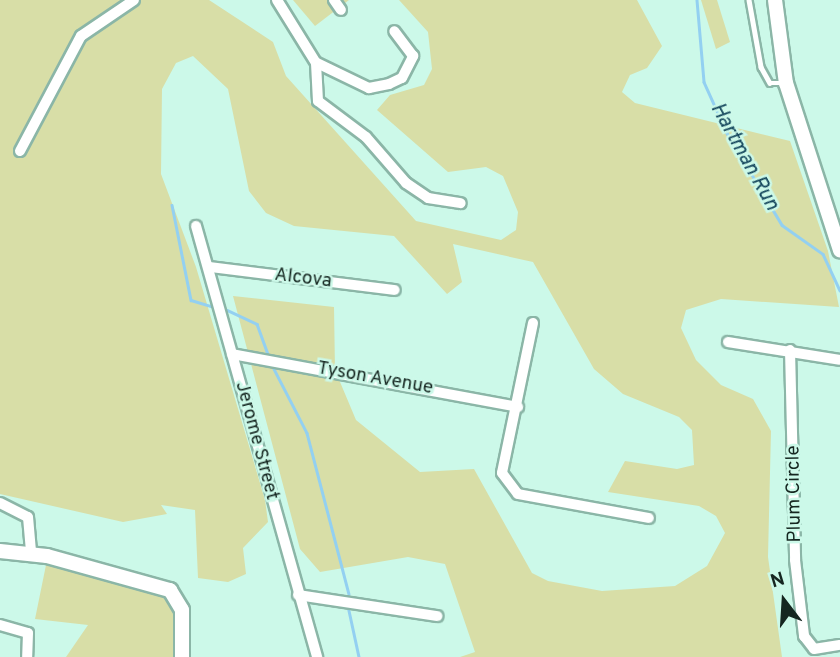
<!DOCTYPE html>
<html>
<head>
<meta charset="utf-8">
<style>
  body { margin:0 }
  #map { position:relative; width:840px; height:657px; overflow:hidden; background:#ccf9e9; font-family:Overpass,sans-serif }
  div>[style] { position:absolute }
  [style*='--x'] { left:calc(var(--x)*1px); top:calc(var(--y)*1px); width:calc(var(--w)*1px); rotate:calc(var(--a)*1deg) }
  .green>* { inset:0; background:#d8dea7 }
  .stream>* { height:2.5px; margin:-1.25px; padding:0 1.25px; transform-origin:1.25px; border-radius:1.25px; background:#93d0f1 }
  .roads { filter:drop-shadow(2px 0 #8bb6a7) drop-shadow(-2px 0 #8bb6a7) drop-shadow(0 2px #8bb6a7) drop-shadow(0 -2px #8bb6a7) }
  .lane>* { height:4.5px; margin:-2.25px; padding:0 2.25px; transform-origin:2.25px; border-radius:2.25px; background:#fff }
  .street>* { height:10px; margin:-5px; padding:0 5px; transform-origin:5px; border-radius:5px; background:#fff }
  .secondary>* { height:14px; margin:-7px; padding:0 7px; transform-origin:7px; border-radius:7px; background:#fff }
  span { translate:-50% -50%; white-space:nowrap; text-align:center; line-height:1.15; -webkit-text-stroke:5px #ccf9e9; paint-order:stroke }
  .street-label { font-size:19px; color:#152620 }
  .water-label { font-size:21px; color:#13455b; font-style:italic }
  .north { position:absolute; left:749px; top:566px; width:70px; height:70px; -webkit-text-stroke:5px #ccf9e9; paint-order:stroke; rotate:343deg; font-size:19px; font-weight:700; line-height:28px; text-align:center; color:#152620 }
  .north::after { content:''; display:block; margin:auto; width:24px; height:32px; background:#152620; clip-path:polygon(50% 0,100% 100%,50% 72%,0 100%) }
</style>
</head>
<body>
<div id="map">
  <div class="green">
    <i style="clip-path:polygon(0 0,209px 0,273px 42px,286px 76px,416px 221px,501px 240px,516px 230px,518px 212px,503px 176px,486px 167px,448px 172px,377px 110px,390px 95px,424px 85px,432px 69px,428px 32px,399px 0,637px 0,662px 46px,647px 68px,630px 75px,622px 92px,635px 103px,790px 141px,828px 251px,839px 307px,721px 299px,686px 310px,681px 328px,696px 360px,721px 385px,753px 399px,771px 431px,768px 557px,782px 657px,460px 657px,475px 652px,445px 564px,408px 557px,320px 572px,300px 549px,233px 296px,334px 307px,335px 370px,356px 420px,420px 472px,474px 469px,532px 573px,548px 581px,602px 591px,675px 586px,707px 566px,725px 533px,716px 516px,699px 506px,608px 492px,625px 461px,677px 469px,694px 465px,692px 430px,679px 417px,623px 394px,594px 369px,533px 262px,453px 244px,462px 282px,447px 294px,394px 236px,294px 226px,266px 213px,249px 191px,228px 89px,193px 56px,176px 63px,162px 89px,161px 174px,196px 267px,265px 500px,268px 522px,243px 548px,246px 574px,228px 582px,198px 578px,195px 510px,161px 505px,167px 514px,123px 522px,0 494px)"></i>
    <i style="clip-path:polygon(293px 0,349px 0,315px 26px)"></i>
    <i style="clip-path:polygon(701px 0,717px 0,730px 42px,716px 49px)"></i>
    <i style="clip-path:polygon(46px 565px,156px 588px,173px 610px,173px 657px,66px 657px,88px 625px,35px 619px)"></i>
  </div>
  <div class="stream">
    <i style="--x:697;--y:0;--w:82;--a:85.1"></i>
    <i style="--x:704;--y:82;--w:56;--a:65.7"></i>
    <i style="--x:727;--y:133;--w:107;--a:59.1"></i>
    <i style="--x:782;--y:225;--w:50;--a:35.3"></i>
    <i style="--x:823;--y:254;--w:40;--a:65"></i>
    <i style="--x:172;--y:205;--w:97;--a:78.7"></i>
    <i style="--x:191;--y:300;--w:24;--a:17"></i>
    <i style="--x:227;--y:310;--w:33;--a:25"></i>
    <i style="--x:257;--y:324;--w:32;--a:70"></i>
    <i style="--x:273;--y:367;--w:74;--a:62.7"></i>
    <i style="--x:307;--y:433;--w:166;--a:75.4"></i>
    <i style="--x:348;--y:606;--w:52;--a:77.8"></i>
  </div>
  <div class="roads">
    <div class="lane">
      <i style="--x:749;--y:0;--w:68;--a:79.8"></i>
      <i style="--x:761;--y:67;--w:18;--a:61"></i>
      <i style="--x:770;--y:83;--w:15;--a:0"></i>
    </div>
    <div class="street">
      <i style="--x:277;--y:0;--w:74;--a:58.2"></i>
      <i style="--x:316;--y:63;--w:38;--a:87"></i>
      <i style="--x:318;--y:101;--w:60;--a:36.9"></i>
      <i style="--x:366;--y:137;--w:61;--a:49"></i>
      <i style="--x:406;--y:183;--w:27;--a:34"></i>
      <i style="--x:428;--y:198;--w:33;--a:9"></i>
      <i style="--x:334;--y:0;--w:12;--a:55"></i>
      <i style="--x:317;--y:63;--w:58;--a:25.7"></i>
      <i style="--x:369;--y:88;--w:20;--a:-11"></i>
      <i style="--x:389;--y:84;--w:14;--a:-25"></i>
      <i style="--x:402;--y:78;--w:25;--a:-63"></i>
      <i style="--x:413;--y:56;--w:31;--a:-127"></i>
      <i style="--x:20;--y:151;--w:130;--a:-62.1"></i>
      <i style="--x:81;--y:36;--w:64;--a:-34.2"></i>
      <i style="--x:196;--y:226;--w:448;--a:74.3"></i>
      <i style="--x:210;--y:267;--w:186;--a:7.1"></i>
      <i style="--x:533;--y:323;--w:153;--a:101.7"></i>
      <i style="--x:502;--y:473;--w:26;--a:53"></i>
      <i style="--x:518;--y:494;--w:133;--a:10.4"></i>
      <i style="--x:728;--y:342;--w:113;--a:9.1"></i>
      <i style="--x:790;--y:350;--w:210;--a:88.6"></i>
      <i style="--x:795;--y:560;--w:77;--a:83.2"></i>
      <i style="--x:804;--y:636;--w:16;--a:52"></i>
      <i style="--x:814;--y:649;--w:26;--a:-9"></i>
      <i style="--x:232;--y:354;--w:291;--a:10.5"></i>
      <i style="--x:0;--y:503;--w:31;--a:27"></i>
      <i style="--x:28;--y:517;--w:35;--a:85"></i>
      <i style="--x:298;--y:595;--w:141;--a:8.6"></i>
      <i style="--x:0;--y:625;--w:29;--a:16"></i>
      <i style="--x:28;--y:633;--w:24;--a:92"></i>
    </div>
    <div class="secondary">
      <i style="--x:775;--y:0;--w:84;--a:82.5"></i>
      <i style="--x:786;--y:83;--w:176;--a:72.1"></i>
      <i style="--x:0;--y:551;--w:47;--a:6.1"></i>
      <i style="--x:47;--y:556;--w:128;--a:15.5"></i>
      <i style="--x:170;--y:590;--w:23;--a:59"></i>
      <i style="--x:182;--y:610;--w:47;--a:90"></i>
    </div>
  </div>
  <div class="street-label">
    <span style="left:303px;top:279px;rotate:7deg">Alcova</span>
    <span style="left:375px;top:379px;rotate:10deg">Tyson Avenue</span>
    <span style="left:256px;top:441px;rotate:75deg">Jerome Street</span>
    <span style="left:795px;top:494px;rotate:-91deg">Plum Circle</span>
  </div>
  <div class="water-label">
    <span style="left:744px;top:157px;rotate:61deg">Hartman Run</span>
  </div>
  <div class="north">N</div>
</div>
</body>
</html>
